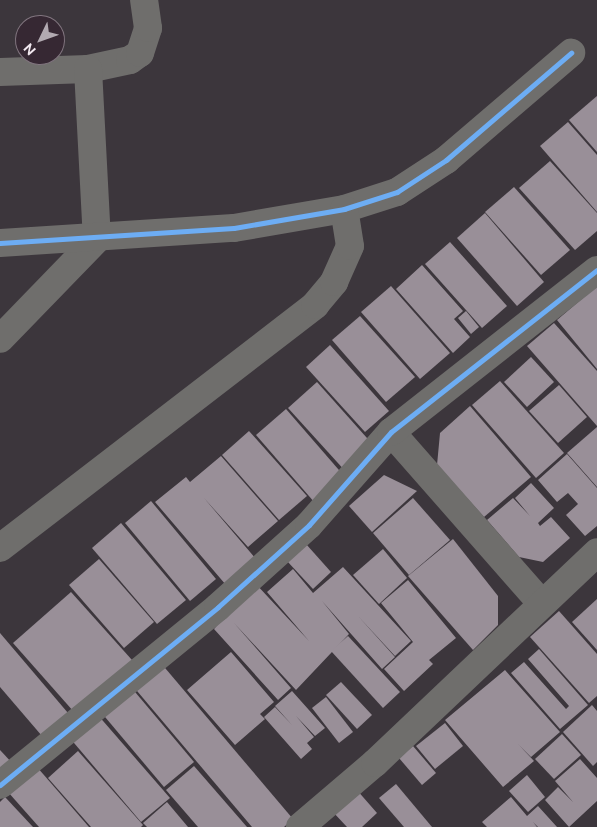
<!DOCTYPE html>
<html>
<head>
<meta charset="utf-8">
<style>
  body { margin:0 }
  #map { position:relative; width:597px; height:827px; overflow:hidden; background:#3c363c; font-family:Ubuntu,sans-serif }
  div>[style] { position:absolute }
  [style*='--x'] { left:calc(var(--x)*1px); top:calc(var(--y)*1px); width:calc(var(--w)*1px); rotate:calc(var(--a)*1deg) }
  .building>* { inset:0; background:#998f98 }
  .street>* { height:28px; margin:-14px; padding:0 14px; transform-origin:14px; border-radius:14px; background:#6f6e6c }
  .cycleway>* { height:5px; margin:-2.5px; padding:0 2.5px; transform-origin:2.5px; border-radius:2.5px; background:#6dadf4 }
  span { translate:-50% -50%; white-space:nowrap; text-align:center; line-height:1.15; -webkit-text-stroke:5px #362833; paint-order:stroke }
  .north { position:absolute; left:15px; top:15px; width:50px; height:50px; box-sizing:border-box; background:#362833; border:1px solid #81757f; border-radius:50%; rotate:228deg; font-size:14px; font-weight:700; line-height:20px; text-align:center; color:#f2e9f0 }
  .north::after { content:''; display:block; margin:auto; width:18px; height:22px; background:#b2aab1; clip-path:polygon(50% 0,100% 100%,50% 72%,0 100%) }
</style>
</head>
<body>
<div id="map">
  <div class="building">
    <i style="clip-path:polygon(597px 96px,597px 152px,569px 120px)"></i>
    <i style="clip-path:polygon(568px 122px,597px 155px,597px 212px,540px 146px)"></i>
    <i style="clip-path:polygon(550px 161px,597px 213px,597px 231px,575px 250px,519px 188px)"></i>
    <i style="clip-path:polygon(514px 187px,570px 250px,541px 275px,485px 212px)"></i>
    <i style="clip-path:polygon(485px 213px,544px 282px,517px 306px,457px 238px)"></i>
    <i style="clip-path:polygon(450px 242px,507px 306px,482px 328px,425px 264px)"></i>
    <i style="clip-path:polygon(422px 265px,463px 311px,454px 319px,470px 337px,453px 353px,396px 289px)"></i>
    <i style="clip-path:polygon(391px 286px,450px 353px,420px 379px,361px 312px)"></i>
    <i style="clip-path:polygon(597px 286px,597px 369px,557px 320px)"></i>
    <i style="clip-path:polygon(466px 311px,479px 327px,471px 334px,458px 318px)"></i>
    <i style="clip-path:polygon(360px 316px,415px 377px,386px 402px,332px 340px)"></i>
    <i style="clip-path:polygon(554px 323px,597px 371px,597px 426px,527px 346px)"></i>
    <i style="clip-path:polygon(330px 345px,389px 411px,365px 432px,306px 367px)"></i>
    <i style="clip-path:polygon(531px 357px,554px 382px,527px 407px,504px 382px)"></i>
    <i style="clip-path:polygon(500px 381px,564px 453px,536px 478px,472px 405px)"></i>
    <i style="clip-path:polygon(317px 382px,375px 447px,347px 473px,288px 408px)"></i>
    <i style="clip-path:polygon(559px 385px,587px 417px,558px 443px,529px 411px)"></i>
    <i style="clip-path:polygon(470px 406px,531px 477px,484px 517px,437px 465px,440px 433px)"></i>
    <i style="clip-path:polygon(286px 409px,345px 477px,315px 503px,256px 435px)"></i>
    <i style="clip-path:polygon(597px 427px,597px 487px,567px 453px)"></i>
    <i style="clip-path:polygon(249px 431px,307px 496px,279px 520px,222px 455px)"></i>
    <i style="clip-path:polygon(567px 454px,597px 488px,597px 526px,585px 536px,566px 515px,578px 504px,568px 493px,557px 502px,538px 480px)"></i>
    <i style="clip-path:polygon(221px 456px,278px 521px,248px 547px,204px 498px,256px 559px,226px 585px,155px 502px,186px 477px,190px 482px)"></i>
    <i style="clip-path:polygon(384px 475px,417px 491px,372px 532px,349px 506px)"></i>
    <i style="clip-path:polygon(531px 483px,554px 508px,538px 523px,540px 526px,551px 517px,570px 538px,543px 562px,519px 557px,487px 520px,513px 498px,530px 516px,515px 498px)"></i>
    <i style="clip-path:polygon(413px 498px,450px 540px,409px 575px,373px 533px)"></i>
    <i style="clip-path:polygon(151px 501px,216px 579px,190px 601px,125px 523px)"></i>
    <i style="clip-path:polygon(121px 523px,186px 600px,157px 624px,92px 548px)"></i>
    <i style="clip-path:polygon(453px 539px,498px 596px,498px 625px,473px 650px,408px 576px)"></i>
    <i style="clip-path:polygon(306px 544px,331px 572px,313px 589px,287px 561px)"></i>
    <i style="clip-path:polygon(383px 549px,407px 578px,379px 604px,353px 575px)"></i>
    <i style="clip-path:polygon(99px 559px,154px 622px,124px 648px,69px 585px)"></i>
    <i style="clip-path:polygon(343px 567px,411px 641px,395px 656px,358px 616px,395px 657px,382px 669px,322px 601px,349px 634px,296px 690px,234px 623px,291px 688px,278px 700px,214px 629px,255px 583px,309px 641px,267px 592px,293px 569px,313px 593px)"></i>
    <i style="clip-path:polygon(408px 580px,456px 638px,429px 660px,433px 664px,404px 691px,384px 669px,413px 642px,381px 603px)"></i>
    <i style="clip-path:polygon(71px 592px,132px 660px,74px 712px,13px 643px)"></i>
    <i style="clip-path:polygon(597px 599px,597px 650px,572px 622px)"></i>
    <i style="clip-path:polygon(559px 611px,597px 654px,597px 696px,589px 703px,530px 637px)"></i>
    <i style="clip-path:polygon(0 633px,68px 713px,42px 736px,0 687px)"></i>
    <i style="clip-path:polygon(348px 636px,400px 692px,383px 708px,331px 651px)"></i>
    <i style="clip-path:polygon(539px 649px,588px 705px,560px 729px,511px 673px,524px 662px,566px 709px,569px 706px,528px 659px)"></i>
    <i style="clip-path:polygon(231px 652px,274px 702px,260px 714px,265px 719px,235px 745px,187px 690px)"></i>
    <i style="clip-path:polygon(160px 662px,293px 819px,284px 827px,252px 827px,132px 685px)"></i>
    <i style="clip-path:polygon(505px 670px,560px 732px,531px 757px,518px 744px,534px 761px,503px 787px,445px 720px)"></i>
    <i style="clip-path:polygon(341px 682px,372px 715px,357px 729px,326px 695px)"></i>
    <i style="clip-path:polygon(130px 686px,194px 762px,164px 787px,100px 711px)"></i>
    <i style="clip-path:polygon(292px 691px,325px 728px,315px 736px,296px 716px,314px 737px,307px 743px,312px 749px,301px 759px,264px 717px,275px 707px,292px 725px,275px 706px)"></i>
    <i style="clip-path:polygon(326px 697px,353px 732px,339px 743px,312px 708px)"></i>
    <i style="clip-path:polygon(592px 705px,597px 711px,597px 762px,593px 766px,563px 732px)"></i>
    <i style="clip-path:polygon(97px 714px,170px 798px,141px 822px,69px 737px)"></i>
    <i style="clip-path:polygon(445px 723px,463px 746px,435px 769px,416px 746px)"></i>
    <i style="clip-path:polygon(562px 734px,581px 755px,554px 779px,535px 759px)"></i>
    <i style="clip-path:polygon(413px 746px,436px 773px,422px 785px,399px 758px)"></i>
    <i style="clip-path:polygon(0 750px,14px 765px,0 777px)"></i>
    <i style="clip-path:polygon(78px 751px,143px 825px,141px 827px,91px 827px,48px 778px)"></i>
    <i style="clip-path:polygon(580px 759px,597px 778px,597px 801px,569px 827px,545px 800px,558px 787px,573px 802px,555px 781px)"></i>
    <i style="clip-path:polygon(194px 766px,247px 827px,198px 827px,166px 790px)"></i>
    <i style="clip-path:polygon(37px 767px,89px 827px,39px 827px,8px 792px)"></i>
    <i style="clip-path:polygon(527px 775px,545px 797px,528px 812px,509px 791px)"></i>
    <i style="clip-path:polygon(396px 784px,432px 827px,404px 827px,379px 798px)"></i>
    <i style="clip-path:polygon(356px 789px,377px 813px,362px 827px,347px 827px,332px 811px)"></i>
    <i style="clip-path:polygon(5px 797px,33px 827px,0 827px,0 802px)"></i>
    <i style="clip-path:polygon(511px 797px,527px 816px,538px 806px,557px 827px,538px 827px,533px 822px,537px 827px,487px 827px,482px 822px)"></i>
    <i style="clip-path:polygon(167px 802px,188px 827px,147px 827px,143px 823px)"></i>
  </div>
  <div class="street">
    <i style="--x:88;--y:69;--w:43;--a:-12.1"></i>
    <i style="--x:130;--y:60;--w:12;--a:-35"></i>
    <i style="--x:140;--y:53;--w:26;--a:-72"></i>
    <i style="--x:148;--y:28;--w:28;--a:-98"></i>
    <i style="--x:0;--y:72;--w:88;--a:-2"></i>
    <i style="--x:88;--y:69;--w:170;--a:87"></i>
    <i style="--x:97;--y:239;--w:139;--a:134.1"></i>
    <i style="--x:0;--y:243;--w:234;--a:-3.7"></i>
    <i style="--x:234;--y:228;--w:112;--a:-9.8"></i>
    <i style="--x:344;--y:209;--w:56;--a:-17.8"></i>
    <i style="--x:397;--y:192;--w:59;--a:-33.1"></i>
    <i style="--x:446;--y:160;--w:165;--a:-40.6"></i>
    <i style="--x:391;--y:432;--w:227;--a:48.7"></i>
    <i style="--x:0;--y:548;--w:398;--a:-37.6"></i>
    <i style="--x:315;--y:305;--w:30;--a:-50"></i>
    <i style="--x:334;--y:282;--w:39;--a:-66"></i>
    <i style="--x:350;--y:246;--w:37;--a:-99"></i>
    <i style="--x:0;--y:785;--w:281;--a:-39.2"></i>
    <i style="--x:218;--y:607;--w:122;--a:-42"></i>
    <i style="--x:309;--y:525;--w:124;--a:-48.6"></i>
    <i style="--x:391;--y:432;--w:262;--a:-38.2"></i>
    <i style="--x:300;--y:827;--w:99;--a:-40.5"></i>
    <i style="--x:375;--y:763;--w:306;--a:-43.5"></i>
  </div>
  <div class="cycleway">
    <i style="--x:0;--y:243;--w:234;--a:-3.7"></i>
    <i style="--x:234;--y:228;--w:112;--a:-9.8"></i>
    <i style="--x:344;--y:209;--w:56;--a:-17.8"></i>
    <i style="--x:397;--y:192;--w:59;--a:-33.1"></i>
    <i style="--x:446;--y:160;--w:165;--a:-40.6"></i>
    <i style="--x:0;--y:785;--w:281;--a:-39.2"></i>
    <i style="--x:218;--y:607;--w:122;--a:-42"></i>
    <i style="--x:309;--y:525;--w:124;--a:-48.6"></i>
    <i style="--x:391;--y:432;--w:262;--a:-38.2"></i>
  </div>
  <div class="north">N</div>
</div>
</body>
</html>
